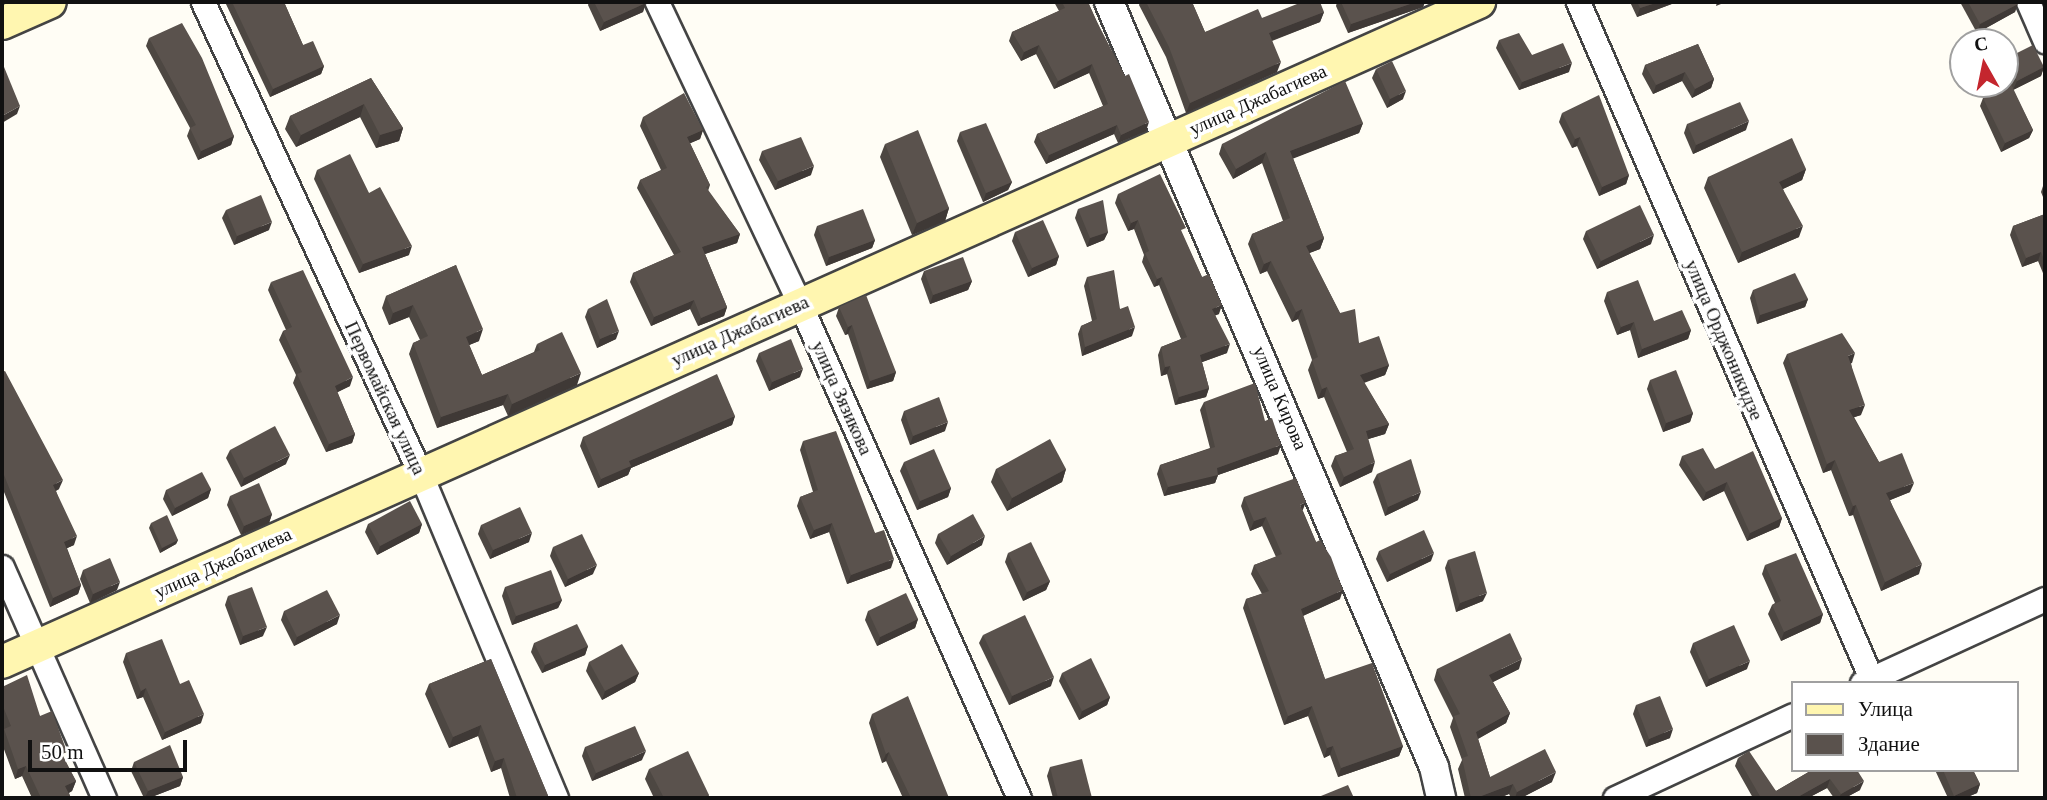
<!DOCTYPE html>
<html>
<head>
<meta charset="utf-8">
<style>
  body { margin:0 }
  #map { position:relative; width:2047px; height:800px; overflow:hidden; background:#fffdf5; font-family:"Times New Roman",serif }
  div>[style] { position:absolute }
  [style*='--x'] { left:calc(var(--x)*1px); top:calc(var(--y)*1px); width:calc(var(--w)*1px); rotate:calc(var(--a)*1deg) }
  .roads { filter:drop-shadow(2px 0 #444) drop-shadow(-2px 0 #444) drop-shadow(0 2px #444) drop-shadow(0 -2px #444) }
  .minor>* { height:23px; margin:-11.5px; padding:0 11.5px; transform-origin:11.5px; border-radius:11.5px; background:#fff }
  .tertiary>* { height:28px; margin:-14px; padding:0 14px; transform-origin:14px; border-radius:14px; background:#fff }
  .secondary>* { height:32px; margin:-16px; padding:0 16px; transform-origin:16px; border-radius:16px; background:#fff6b0 }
  .wall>* { inset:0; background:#4d4742 }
  .shaded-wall>* { inset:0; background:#3f3936 }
  .building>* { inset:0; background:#5a524d }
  span { translate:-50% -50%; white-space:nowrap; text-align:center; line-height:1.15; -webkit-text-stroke:7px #fff; paint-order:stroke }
  .street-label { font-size:19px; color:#111 }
  .frame { position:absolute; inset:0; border:4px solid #111; pointer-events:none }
  .legend { position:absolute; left:1791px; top:681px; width:228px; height:91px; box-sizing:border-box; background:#fff; border:2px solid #a0a0a0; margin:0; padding:9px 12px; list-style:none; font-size:21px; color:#111 }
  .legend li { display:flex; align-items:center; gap:14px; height:35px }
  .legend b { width:35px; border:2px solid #a0a0a0 }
  .north { position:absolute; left:1949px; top:28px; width:70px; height:70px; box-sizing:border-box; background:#fff; border:2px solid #a0a0a0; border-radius:50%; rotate:351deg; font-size:19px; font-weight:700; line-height:28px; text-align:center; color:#111 }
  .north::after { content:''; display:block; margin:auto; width:24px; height:32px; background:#c4262e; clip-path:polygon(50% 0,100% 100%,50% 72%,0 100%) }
  .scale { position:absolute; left:28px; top:740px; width:159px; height:32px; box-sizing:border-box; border:4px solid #111; border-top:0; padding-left:9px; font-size:21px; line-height:24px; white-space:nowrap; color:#111; -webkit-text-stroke:5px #fff; paint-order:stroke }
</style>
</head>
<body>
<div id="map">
  <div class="roads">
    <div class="minor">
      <i style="--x:203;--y:2;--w:521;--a:65.26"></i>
      <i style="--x:421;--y:475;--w:350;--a:67.3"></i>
      <i style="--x:657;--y:2;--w:334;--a:64.7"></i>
      <i style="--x:800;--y:304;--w:540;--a:66.09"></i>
      <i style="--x:1578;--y:2;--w:737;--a:66.57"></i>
      <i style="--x:2028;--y:2;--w:43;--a:66.4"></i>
      <i style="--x:2;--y:567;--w:253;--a:66.2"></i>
      <i style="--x:1862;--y:683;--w:201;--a:-24.7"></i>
      <i style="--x:1615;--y:798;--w:196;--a:-25"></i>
    </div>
    <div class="tertiary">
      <i style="--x:1109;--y:2;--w:831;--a:66.98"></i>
      <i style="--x:1434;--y:767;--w:32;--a:77"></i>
    </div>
    <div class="secondary">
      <i style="--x:2;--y:23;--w:52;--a:-23.6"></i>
      <i style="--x:2;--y:662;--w:1618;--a:-24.08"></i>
    </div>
  </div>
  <div class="wall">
    <i style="clip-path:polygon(225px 2px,284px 2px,303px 45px,324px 66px,321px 74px,270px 97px)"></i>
    <i style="clip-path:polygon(589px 2px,645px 2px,643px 12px,600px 31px,588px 5px)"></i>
    <i style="clip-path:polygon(1054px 2px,1088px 2px,1146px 131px,1118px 143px,1114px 134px,1046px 164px,1034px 142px,1037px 134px,1103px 106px,1089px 73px,1054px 89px,1036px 54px,1021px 61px,1009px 41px,1012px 32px,1059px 11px)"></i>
    <i style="clip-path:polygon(1140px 2px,1192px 2px,1205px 32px,1262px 18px,1324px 12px,1320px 22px,1272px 41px,1277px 72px,1186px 113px,1166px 57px,1139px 5px)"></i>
    <i style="clip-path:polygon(1337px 2px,1425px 2px,1423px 7px,1348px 33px,1336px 6px)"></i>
    <i style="clip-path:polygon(1630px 2px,1677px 2px,1637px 17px)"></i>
    <i style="clip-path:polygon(1960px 2px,2017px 2px,2015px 12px,1977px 33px)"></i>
    <i style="clip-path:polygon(149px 38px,234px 136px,231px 145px,198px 160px,187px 136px,190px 128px,146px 46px)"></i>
    <i style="clip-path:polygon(1499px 40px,1532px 55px,1569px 72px,1519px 90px,1496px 48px)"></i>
    <i style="clip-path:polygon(1698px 44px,1714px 79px,1711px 88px,1692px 98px,1682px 81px,1653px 94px,1642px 74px,1645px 65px)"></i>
    <i style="clip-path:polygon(2005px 59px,2044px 67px,2041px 76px,2013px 90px,2033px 130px,2029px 138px,2001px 152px,1980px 106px,1983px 98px,2011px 84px,2005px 74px)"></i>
    <i style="clip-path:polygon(1376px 69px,1403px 99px,1387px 108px,1372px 78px)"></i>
    <i style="clip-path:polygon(371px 78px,403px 128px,399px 141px,376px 148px,360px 117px,296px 147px,285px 129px,290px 116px)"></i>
    <i style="clip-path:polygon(1562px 113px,1629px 175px,1626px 184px,1599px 196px,1577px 146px,1572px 148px,1559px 122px)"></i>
    <i style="clip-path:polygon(643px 117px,703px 130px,700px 139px,690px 143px,710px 185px,708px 191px,740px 234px,737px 243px,705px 254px,727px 307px,724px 316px,698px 326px,690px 309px,651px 326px,630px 282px,633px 273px,674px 255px,637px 188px,640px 180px,661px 170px,640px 126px)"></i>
    <i style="clip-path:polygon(1363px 123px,1359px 133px,1293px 158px,1324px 238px,1320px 249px,1309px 253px,1340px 313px,1359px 343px,1389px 365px,1385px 375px,1364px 383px,1389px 424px,1385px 434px,1368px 439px,1372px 472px,1340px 487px,1331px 466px,1335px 456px,1347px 452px,1324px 397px,1318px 399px,1308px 370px,1312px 360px,1298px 319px,1292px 322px,1267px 271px,1260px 274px,1248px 244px,1252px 234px,1283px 221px,1262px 163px,1233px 179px,1219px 154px,1222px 144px)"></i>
    <i style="clip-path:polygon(1687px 124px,1746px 130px,1693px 154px,1684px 133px)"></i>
    <i style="clip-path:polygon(960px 132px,1012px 182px,1008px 190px,983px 202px,957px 141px)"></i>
    <i style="clip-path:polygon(885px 144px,949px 208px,945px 221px,912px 235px,880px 157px)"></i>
    <i style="clip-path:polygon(762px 151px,811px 175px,775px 190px,759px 160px)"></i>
    <i style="clip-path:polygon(1806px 169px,1802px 180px,1783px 189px,1799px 237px,1738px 263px,1704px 188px,1708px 177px)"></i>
    <i style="clip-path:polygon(317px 170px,369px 193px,409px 255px,359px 273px,314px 179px)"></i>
    <i style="clip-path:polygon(2045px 182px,2045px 202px,2041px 192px,2044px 183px)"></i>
    <i style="clip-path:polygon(1118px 194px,1183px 236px,1219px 314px,1215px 315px,1227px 353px,1202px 362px,1209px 388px,1206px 397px,1175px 405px,1167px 374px,1161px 376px,1158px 355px,1161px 347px,1181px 339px,1159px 285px,1154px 287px,1142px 262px,1144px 255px,1134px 229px,1128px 231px,1115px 203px)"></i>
    <i style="clip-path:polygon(1078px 209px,1108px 232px,1104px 240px,1087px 247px,1075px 218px)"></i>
    <i style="clip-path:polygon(226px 210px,269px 230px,234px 245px,222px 218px)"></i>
    <i style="clip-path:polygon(2045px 214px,2045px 278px,2038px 261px,2022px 267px,2010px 235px,2013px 226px)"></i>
    <i style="clip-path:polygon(817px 226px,875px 240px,872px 248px,826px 266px,814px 235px)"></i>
    <i style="clip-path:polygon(1586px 231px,1651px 244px,1597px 269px,1583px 239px)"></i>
    <i style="clip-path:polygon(1015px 232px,1059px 256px,1056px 265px,1028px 277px,1012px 241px)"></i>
    <i style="clip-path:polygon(456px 265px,479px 341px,469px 345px,482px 375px,534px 352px,537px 344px,577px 385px,508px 416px,503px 405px,437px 428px,409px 354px,413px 343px,420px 340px,409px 317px,389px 325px,382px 308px,386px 296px)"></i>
    <i style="clip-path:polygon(924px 271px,972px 281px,968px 290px,930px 304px,921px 279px)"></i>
    <i style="clip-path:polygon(1087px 277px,1120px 309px,1132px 336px,1082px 356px,1078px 334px,1081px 326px,1092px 321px,1084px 286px)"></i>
    <i style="clip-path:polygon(271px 282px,350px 386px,337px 392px,355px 434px,352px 443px,326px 452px,293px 383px,296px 375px,279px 340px,283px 331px,286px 330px,268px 290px)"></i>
    <i style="clip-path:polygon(1753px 290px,1808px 299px,1805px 307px,1757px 324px,1750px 298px)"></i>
    <i style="clip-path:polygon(1607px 292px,1654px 321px,1691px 330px,1688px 339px,1638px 358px,1630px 330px,1617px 335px,1604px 301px)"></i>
    <i style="clip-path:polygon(839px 307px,896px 372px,893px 381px,867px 389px,848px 334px,845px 335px,836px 316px)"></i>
    <i style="clip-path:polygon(588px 309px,616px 339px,597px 348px,585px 317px)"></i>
    <i style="clip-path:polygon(759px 353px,800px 377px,769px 391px,756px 361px)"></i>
    <i style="clip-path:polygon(1787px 354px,1852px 363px,1851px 363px,1861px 415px,1854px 417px,1879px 462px,1910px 492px,1890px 500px,1919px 574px,1881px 591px,1853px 515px,1849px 516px,1831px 470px,1823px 473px,1783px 363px)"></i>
    <i style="clip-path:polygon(2px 372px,59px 489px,56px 491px,74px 545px,67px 548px,81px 585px,78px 594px,50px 607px,2px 487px)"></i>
    <i style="clip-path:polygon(1650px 380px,1693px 413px,1690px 422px,1663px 432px,1647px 389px)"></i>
    <i style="clip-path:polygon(1204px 402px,1265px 421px,1278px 454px,1218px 475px,1215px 483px,1164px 496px,1157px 474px,1160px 465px,1210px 448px,1200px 410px)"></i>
    <i style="clip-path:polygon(904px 411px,945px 431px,910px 445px,901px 420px)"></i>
    <i style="clip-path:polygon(735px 416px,732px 425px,631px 468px,628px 475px,598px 488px,580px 446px,583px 437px)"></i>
    <i style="clip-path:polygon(803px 441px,875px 533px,891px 568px,847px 584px,829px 532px,810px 539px,797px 506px,800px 497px,813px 492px,800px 450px)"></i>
    <i style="clip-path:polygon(230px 450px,286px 464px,241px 487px,226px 458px)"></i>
    <i style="clip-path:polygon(1682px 456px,1715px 469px,1782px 518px,1779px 527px,1747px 541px,1724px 491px,1703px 501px,1679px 465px)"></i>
    <i style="clip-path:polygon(904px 462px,951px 488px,948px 497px,917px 510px,900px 471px)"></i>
    <i style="clip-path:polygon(996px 469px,1066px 469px,1062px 482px,1007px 511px,991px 482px)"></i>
    <i style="clip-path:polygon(1377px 474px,1418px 500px,1385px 516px,1373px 482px)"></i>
    <i style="clip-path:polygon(211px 489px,208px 498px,172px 516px,163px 499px,166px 490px)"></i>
    <i style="clip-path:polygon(230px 496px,272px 514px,269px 523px,241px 535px,227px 505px)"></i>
    <i style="clip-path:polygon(1244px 497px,1303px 511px,1340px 599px,1303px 616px,1325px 679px,1403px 746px,1399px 756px,1338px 777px,1330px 755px,1324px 758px,1308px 716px,1284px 725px,1243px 608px,1246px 599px,1262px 594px,1251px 574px,1254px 565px,1276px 557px,1262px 526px,1250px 531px,1241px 506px)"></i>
    <i style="clip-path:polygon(151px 523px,178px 540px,176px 544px,160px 553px,149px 528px)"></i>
    <i style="clip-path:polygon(368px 524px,422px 524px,419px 533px,377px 555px,365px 532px)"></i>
    <i style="clip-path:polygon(481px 525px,529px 542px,490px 559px,478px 534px)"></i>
    <i style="clip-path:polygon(938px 534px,982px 545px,947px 565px,935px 543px)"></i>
    <i style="clip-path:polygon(553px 547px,593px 574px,565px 587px,550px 556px)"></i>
    <i style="clip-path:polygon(1379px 551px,1431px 561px,1387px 582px,1376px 559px)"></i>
    <i style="clip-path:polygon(1008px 553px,1050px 581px,1046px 590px,1023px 601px,1005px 562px)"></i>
    <i style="clip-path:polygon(1448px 560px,1483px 601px,1456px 612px,1445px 568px)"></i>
    <i style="clip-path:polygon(1765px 565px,1823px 614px,1820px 623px,1781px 641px,1768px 614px,1772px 605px,1775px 603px,1762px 574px)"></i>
    <i style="clip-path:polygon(83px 570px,117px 590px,90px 603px,80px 579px)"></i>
    <i style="clip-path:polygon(505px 587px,562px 600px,558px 608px,512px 625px,502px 596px)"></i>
    <i style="clip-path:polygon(228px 596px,263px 636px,240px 645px,225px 605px)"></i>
    <i style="clip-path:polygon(284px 611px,337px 624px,294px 646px,281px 620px)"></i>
    <i style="clip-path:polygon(868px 611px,918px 619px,915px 628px,877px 646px,865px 620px)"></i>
    <i style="clip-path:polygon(983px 635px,1051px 686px,1009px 705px,979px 643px)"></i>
    <i style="clip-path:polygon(534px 643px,588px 646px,585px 655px,542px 673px,531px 652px)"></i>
    <i style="clip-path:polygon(1693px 643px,1747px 669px,1706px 687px,1690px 652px)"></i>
    <i style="clip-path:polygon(126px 653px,180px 684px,201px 723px,162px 740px,143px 697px,137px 699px,123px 662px)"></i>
    <i style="clip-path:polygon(491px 659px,549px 798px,510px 798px,501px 768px,491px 772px,478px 736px,449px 748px,425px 694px,429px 684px)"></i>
    <i style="clip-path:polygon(589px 662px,639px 673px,635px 682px,602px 700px,586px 671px)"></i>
    <i style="clip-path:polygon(1437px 669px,1519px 669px,1493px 682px,1510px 713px,1506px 723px,1478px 739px,1490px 777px,1552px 782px,1521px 798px,1511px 798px,1509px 794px,1499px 798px,1465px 798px,1458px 769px,1462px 760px,1450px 727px,1453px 718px,1434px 680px)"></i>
    <i style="clip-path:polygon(1062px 673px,1110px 697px,1107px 705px,1079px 720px,1059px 681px)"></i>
    <i style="clip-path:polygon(2px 687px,40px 716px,76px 781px,72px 791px,69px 793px,71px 798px,32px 798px,22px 776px,15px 779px,2px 744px,2px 734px,4px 729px,2px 723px)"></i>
    <i style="clip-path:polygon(1636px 705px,1670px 738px,1646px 747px,1633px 714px)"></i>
    <i style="clip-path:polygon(872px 714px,949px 798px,903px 798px,886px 761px,882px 763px,869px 723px)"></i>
    <i style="clip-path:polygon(585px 747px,642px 760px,592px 781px,582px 756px)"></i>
    <i style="clip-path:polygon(1738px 758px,1776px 791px,1812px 770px,1860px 790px,1845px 798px,1834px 798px,1827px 788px,1808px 798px,1753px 798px,1735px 766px)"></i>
    <i style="clip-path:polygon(134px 762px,183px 777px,180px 786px,149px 798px,144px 798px,131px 771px)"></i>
    <i style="clip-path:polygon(1050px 767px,1092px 798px,1053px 798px,1047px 776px)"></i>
    <i style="clip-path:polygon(649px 769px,709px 795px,708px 798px,654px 798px,645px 779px)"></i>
    <i style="clip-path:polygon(1935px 770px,1973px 770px,1980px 784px,1977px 793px,1965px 798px,1948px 798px)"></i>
  </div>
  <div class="shaded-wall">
    <i style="clip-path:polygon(1416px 2px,1425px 2px,1423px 7px,1348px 33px,1351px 24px)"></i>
    <i style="clip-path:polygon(1659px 2px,1677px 2px,1637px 17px,1640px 8px)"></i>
    <i style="clip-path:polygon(1717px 2px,1726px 2px,1716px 6px)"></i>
    <i style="clip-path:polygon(646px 3px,643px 12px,600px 31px,604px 22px)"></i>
    <i style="clip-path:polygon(2018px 4px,2015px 12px,1977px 33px,1980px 24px)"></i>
    <i style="clip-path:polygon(1324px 12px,1320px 22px,1265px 43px,1269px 33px)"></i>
    <i style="clip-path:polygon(1039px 45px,1036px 54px,1021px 61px,1024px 52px)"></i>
    <i style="clip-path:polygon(1281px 62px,1277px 72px,1186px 113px,1190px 103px)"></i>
    <i style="clip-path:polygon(1572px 63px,1569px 72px,1519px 90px,1522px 82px)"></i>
    <i style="clip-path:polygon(1092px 64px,1089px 73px,1054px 89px,1058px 81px)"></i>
    <i style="clip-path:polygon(324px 66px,321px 74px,270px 97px,273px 89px)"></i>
    <i style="clip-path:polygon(2044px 67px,2041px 76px,2013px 90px,2017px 81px)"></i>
    <i style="clip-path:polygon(1685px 72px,1682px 81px,1653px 94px,1656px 85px)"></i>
    <i style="clip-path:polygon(1714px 79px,1711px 88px,1692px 98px,1695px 89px)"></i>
    <i style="clip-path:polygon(1406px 91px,1403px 99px,1387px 108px,1390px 99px)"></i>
    <i style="clip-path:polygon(364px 104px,360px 117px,296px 147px,301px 135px)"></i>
    <i style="clip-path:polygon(20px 106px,17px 114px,2px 123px,2px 116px)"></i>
    <i style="clip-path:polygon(1749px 121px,1746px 130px,1693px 154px,1696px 145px)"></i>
    <i style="clip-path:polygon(1149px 122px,1146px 131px,1118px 143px,1121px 135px)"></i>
    <i style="clip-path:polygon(1363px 123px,1359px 133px,1287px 161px,1290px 151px)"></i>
    <i style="clip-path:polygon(1117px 125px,1114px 134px,1046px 164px,1049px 155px)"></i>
    <i style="clip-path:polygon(403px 128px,399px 141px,376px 148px,380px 135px)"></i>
    <i style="clip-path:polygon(703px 130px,700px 139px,684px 146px,687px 137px)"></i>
    <i style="clip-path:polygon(2033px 130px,2029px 138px,2001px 152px,2005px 143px)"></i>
    <i style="clip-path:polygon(234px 136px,231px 145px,198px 160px,201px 151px)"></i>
    <i style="clip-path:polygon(1580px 137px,1577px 146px,1572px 148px,1575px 139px)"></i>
    <i style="clip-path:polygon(1266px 152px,1262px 163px,1233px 179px,1236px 169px)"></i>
    <i style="clip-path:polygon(814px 166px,811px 175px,775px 190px,778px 181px)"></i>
    <i style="clip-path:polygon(1806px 169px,1802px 180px,1774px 193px,1779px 182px)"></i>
    <i style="clip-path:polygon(1629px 175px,1626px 184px,1599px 196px,1602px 187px)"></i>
    <i style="clip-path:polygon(1012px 182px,1008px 190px,983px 202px,986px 193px)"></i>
    <i style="clip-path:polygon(949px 208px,945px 221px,912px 235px,917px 223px)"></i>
    <i style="clip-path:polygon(1138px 220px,1134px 229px,1128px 231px,1131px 223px)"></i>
    <i style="clip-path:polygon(272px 222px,269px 230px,234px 245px,237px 236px)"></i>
    <i style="clip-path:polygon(1803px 226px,1799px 237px,1738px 263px,1742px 252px)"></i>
    <i style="clip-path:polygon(1108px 232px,1104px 240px,1087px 247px,1090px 238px)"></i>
    <i style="clip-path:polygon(740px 234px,737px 243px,699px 256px,702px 247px)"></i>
    <i style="clip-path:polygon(1654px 235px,1651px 244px,1597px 269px,1601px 261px)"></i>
    <i style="clip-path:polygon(1324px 238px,1320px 249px,1302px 256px,1306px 246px)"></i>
    <i style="clip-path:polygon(875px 240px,872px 248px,826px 266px,829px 257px)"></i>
    <i style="clip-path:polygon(412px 246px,409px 255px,359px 273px,363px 264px)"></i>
    <i style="clip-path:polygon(2041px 252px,2038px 261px,2022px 267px,2026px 258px)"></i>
    <i style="clip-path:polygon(1059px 256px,1056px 265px,1028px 277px,1032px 268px)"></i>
    <i style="clip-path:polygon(1271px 261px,1267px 271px,1260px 274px,1264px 264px)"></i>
    <i style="clip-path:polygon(1162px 277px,1159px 285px,1154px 287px,1157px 279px)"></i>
    <i style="clip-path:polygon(972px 281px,968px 290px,930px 304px,933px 295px)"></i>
    <i style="clip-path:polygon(1808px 299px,1805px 307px,1757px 324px,1760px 315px)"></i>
    <i style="clip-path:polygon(694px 300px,690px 309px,651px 326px,654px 317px)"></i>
    <i style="clip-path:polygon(413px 305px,409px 317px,389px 325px,393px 313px)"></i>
    <i style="clip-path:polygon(1222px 305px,1219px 314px,1209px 318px,1212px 309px)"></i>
    <i style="clip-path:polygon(727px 307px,724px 316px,698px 326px,701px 318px)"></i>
    <i style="clip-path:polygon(1302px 309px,1298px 319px,1292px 322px,1296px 312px)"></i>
    <i style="clip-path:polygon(1634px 322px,1630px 330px,1617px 335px,1621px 327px)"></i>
    <i style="clip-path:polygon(852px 325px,848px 334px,845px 335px,848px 327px)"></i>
    <i style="clip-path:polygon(1135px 327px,1132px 336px,1082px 356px,1085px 347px)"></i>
    <i style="clip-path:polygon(483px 329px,479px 341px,462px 348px,466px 337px)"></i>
    <i style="clip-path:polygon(1691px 330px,1688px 339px,1638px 358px,1642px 349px)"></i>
    <i style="clip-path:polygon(619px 331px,616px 339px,597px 348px,600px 339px)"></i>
    <i style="clip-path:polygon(1230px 344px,1227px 353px,1197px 364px,1200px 355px)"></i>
    <i style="clip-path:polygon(1855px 353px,1852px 363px,1845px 365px,1848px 356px)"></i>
    <i style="clip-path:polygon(1389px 365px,1385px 375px,1356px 385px,1360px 375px)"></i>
    <i style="clip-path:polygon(1170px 366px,1167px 374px,1161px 376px,1165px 367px)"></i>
    <i style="clip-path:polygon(803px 369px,800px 377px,769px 391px,772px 382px)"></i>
    <i style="clip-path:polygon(896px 372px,893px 381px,867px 389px,870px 381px)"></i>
    <i style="clip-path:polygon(581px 373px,577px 385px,508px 416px,512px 404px)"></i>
    <i style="clip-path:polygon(353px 377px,350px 386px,332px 395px,335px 386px)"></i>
    <i style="clip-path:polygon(1327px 387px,1324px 397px,1318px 399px,1322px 389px)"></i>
    <i style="clip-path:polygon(1209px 388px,1206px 397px,1175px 405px,1179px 397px)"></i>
    <i style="clip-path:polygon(508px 394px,503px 405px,437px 428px,441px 417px)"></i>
    <i style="clip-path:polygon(1865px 405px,1861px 415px,1846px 420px,1849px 410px)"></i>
    <i style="clip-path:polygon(1693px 413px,1690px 422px,1663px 432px,1666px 423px)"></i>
    <i style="clip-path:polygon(735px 416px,732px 425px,631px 468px,628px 475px,598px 488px,601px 479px,629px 461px)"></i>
    <i style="clip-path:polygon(948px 422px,945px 431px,910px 445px,913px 436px)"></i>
    <i style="clip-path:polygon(1389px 424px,1385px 434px,1362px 441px,1366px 431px)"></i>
    <i style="clip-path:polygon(355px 434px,352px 443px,326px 452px,329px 444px)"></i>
    <i style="clip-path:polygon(1281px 445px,1278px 454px,1218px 475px,1215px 483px,1164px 496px,1168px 487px,1217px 468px)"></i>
    <i style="clip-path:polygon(290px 455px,286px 464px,241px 487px,244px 478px)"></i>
    <i style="clip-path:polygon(1835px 460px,1831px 470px,1823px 473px,1827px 464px)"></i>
    <i style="clip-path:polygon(1375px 462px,1372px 472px,1340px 487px,1344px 477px)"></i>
    <i style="clip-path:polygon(1066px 469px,1062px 482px,1007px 511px,1012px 498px)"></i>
    <i style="clip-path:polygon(63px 480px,59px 489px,50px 493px,53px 485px)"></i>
    <i style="clip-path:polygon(1727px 482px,1724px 491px,1703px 501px,1706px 492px)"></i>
    <i style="clip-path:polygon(1914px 483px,1910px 492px,1883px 503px,1886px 493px)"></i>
    <i style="clip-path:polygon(951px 488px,948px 497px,917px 510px,920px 501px)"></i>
    <i style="clip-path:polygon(211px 489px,208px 498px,172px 516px,175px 508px)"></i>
    <i style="clip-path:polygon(1421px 492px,1418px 500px,1385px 516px,1388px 507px)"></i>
    <i style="clip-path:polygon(1306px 502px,1302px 512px,1300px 505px)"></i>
    <i style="clip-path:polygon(1856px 505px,1853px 515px,1849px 516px,1853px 506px)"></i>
    <i style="clip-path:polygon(272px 514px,269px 523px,241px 535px,244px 526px)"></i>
    <i style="clip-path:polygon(1266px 517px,1262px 526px,1250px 531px,1254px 521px)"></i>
    <i style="clip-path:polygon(1782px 518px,1779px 527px,1747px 541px,1750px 533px)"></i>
    <i style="clip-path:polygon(832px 523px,829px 532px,810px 539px,814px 530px)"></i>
    <i style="clip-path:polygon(422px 524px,419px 533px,377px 555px,380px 546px)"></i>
    <i style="clip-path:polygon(532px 533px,529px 542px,490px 559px,493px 550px)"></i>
    <i style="clip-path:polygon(77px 536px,74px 545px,61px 551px,64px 542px)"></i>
    <i style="clip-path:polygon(985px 536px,982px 545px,947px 565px,951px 556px)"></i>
    <i style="clip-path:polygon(178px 540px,176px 544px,160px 553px,162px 548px)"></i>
    <i style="clip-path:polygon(1434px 553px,1431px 561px,1387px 582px,1390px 574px)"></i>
    <i style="clip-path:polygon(894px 559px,891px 568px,847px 584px,851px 575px)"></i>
    <i style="clip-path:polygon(1922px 564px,1919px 574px,1881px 591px,1885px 582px)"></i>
    <i style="clip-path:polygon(597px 565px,593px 574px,565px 587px,568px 579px)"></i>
    <i style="clip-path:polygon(1050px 581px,1046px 590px,1023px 601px,1027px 592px)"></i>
    <i style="clip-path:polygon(120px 582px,117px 590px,90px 603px,93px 594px)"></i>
    <i style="clip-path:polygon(81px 585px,78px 594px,50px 607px,53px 598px)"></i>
    <i style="clip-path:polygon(1343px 590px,1340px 599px,1298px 618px,1301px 609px)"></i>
    <i style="clip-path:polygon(1487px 593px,1483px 601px,1456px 612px,1460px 603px)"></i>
    <i style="clip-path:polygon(562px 600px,558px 608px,512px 625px,516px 616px)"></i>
    <i style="clip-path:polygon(1823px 614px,1820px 623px,1781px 641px,1784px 632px)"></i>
    <i style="clip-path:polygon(340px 615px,337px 624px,294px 646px,297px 637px)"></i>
    <i style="clip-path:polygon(918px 619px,915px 628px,877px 646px,880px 637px)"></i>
    <i style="clip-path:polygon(267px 627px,263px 636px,240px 645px,243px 636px)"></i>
    <i style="clip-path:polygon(588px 646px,585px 655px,542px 673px,545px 665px)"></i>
    <i style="clip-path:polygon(1522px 659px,1519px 669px,1485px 686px,1489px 675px)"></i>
    <i style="clip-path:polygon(1750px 661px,1747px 669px,1706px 687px,1709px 679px)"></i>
    <i style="clip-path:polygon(639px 673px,635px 682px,602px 700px,605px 691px)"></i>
    <i style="clip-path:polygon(1054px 677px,1051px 686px,1009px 705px,1012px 696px)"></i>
    <i style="clip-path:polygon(146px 688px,143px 697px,137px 699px,141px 691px)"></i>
    <i style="clip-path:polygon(1110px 697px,1107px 705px,1079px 720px,1082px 711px)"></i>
    <i style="clip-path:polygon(1312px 706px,1308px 716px,1284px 725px,1288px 716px)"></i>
    <i style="clip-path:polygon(1510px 713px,1506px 723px,1472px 742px,1476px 732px)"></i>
    <i style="clip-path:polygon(204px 714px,201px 723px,162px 740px,165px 732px)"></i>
    <i style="clip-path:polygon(481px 725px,478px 736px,449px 748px,453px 737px)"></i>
    <i style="clip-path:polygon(1673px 729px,1670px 738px,1646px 747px,1649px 739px)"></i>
    <i style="clip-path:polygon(1333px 746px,1330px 755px,1324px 758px,1327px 748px)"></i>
    <i style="clip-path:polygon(1403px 746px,1399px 756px,1338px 777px,1341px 768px)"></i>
    <i style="clip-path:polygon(646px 751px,642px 760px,592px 781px,596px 773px)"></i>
    <i style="clip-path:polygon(889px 752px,886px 761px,882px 763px,886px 754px)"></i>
    <i style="clip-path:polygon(504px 758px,501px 768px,491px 772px,495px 761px)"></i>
    <i style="clip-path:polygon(26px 766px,22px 776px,15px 779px,18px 769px)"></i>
    <i style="clip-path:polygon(1556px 772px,1552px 782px,1521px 798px,1515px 798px,1517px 792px)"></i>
    <i style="clip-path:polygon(183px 777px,180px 786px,149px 798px,145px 798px,148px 791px)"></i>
    <i style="clip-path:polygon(1830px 779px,1827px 788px,1808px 798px,1796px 798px)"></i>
    <i style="clip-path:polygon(76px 781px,72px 791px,62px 796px,65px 786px)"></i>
    <i style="clip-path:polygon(1864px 781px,1860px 790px,1845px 798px,1839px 798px,1841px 794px)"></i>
    <i style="clip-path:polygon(1513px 784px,1509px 794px,1499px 798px,1476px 798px)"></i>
    <i style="clip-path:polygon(1980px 784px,1977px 793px,1965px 798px,1954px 798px,1954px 796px)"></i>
  </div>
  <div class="building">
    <i style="clip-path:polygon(232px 2px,284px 2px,303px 45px,313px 41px,324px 66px,273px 89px)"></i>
    <i style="clip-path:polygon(594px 2px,645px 2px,646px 3px,604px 22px)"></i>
    <i style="clip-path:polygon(1062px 2px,1088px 2px,1096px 20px,1125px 76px,1129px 74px,1149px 122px,1121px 135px,1117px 125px,1049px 155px,1037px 134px,1108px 104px,1092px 64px,1058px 81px,1039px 45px,1024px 52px,1012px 32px,1065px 8px)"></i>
    <i style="clip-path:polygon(1146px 2px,1192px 2px,1205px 32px,1258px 9px,1262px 18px,1302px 2px,1320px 2px,1324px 12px,1269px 33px,1281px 62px,1190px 103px,1169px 47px)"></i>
    <i style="clip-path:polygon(1341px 2px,1416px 2px,1351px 24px)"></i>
    <i style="clip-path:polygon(1637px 2px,1659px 2px,1640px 8px)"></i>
    <i style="clip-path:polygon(1968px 2px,2017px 2px,2018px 4px,1980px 24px)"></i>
    <i style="clip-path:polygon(182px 23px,202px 58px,234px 136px,201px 151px,190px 128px,196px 125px,149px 38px)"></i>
    <i style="clip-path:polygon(1519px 33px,1532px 55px,1563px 43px,1572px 63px,1522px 82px,1499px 40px)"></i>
    <i style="clip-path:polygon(1698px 44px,1714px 79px,1695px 89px,1685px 72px,1656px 85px,1645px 65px)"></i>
    <i style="clip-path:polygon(2033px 45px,2044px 67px,2017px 81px,2005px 59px)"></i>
    <i style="clip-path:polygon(1392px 61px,1406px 91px,1390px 99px,1376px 69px)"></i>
    <i style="clip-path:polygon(2px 62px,20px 106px,2px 116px)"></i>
    <i style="clip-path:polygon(371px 78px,403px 128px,380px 135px,364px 104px,301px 135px,290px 116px)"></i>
    <i style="clip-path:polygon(1345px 81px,1363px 123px,1290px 151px,1324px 238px,1306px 246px,1340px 313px,1355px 309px,1359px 343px,1379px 336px,1389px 365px,1360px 375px,1389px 424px,1366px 431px,1375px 462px,1344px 477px,1335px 456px,1354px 449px,1327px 387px,1322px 389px,1312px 360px,1318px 357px,1302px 309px,1296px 312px,1271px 261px,1264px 264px,1252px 234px,1290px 218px,1266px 152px,1236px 169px,1222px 144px)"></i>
    <i style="clip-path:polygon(2011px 84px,2033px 130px,2005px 143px,1983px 98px)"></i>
    <i style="clip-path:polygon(684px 93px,703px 130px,687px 137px,710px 185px,706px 187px,740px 234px,702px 247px,727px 307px,701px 318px,694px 300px,654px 317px,633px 273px,681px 252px,640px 180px,667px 168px,643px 117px)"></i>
    <i style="clip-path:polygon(1599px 95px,1629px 175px,1602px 187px,1580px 137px,1575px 139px,1562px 113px)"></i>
    <i style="clip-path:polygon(1740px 102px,1749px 121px,1696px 145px,1687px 124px)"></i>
    <i style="clip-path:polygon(986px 123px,1012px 182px,986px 193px,960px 132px)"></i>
    <i style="clip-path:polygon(918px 130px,949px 208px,917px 223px,885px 144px)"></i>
    <i style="clip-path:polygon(801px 137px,814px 166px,778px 181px,762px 151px)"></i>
    <i style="clip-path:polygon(1792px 138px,1806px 169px,1779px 182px,1803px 226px,1742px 252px,1708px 177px)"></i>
    <i style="clip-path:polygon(350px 154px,369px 193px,380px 187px,412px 246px,363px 264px,317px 170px)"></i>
    <i style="clip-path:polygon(1160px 174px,1186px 228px,1181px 230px,1202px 277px,1209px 274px,1222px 305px,1212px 309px,1230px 344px,1200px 355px,1209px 388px,1179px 397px,1170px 366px,1165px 367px,1161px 347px,1187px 337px,1162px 277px,1157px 279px,1145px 253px,1149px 251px,1138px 220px,1131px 223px,1118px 194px)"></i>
    <i style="clip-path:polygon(261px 195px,272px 222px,237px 236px,226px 210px)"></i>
    <i style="clip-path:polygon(1103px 200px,1108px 232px,1090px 238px,1078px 209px)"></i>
    <i style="clip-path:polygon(1640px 205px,1654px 235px,1601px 261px,1586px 231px)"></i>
    <i style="clip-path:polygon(863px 209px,875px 240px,829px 257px,817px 226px)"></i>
    <i style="clip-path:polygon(2045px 214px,2045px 262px,2041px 252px,2026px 258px,2013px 226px)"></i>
    <i style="clip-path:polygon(1043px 220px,1059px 256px,1032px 268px,1015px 232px)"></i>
    <i style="clip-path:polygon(963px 257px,972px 281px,933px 295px,924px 271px)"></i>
    <i style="clip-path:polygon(456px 265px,483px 329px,466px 337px,482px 375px,540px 350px,537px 344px,562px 332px,581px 373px,512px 404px,508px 394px,441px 417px,413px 343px,428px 336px,413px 305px,393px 313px,386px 296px)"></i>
    <i style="clip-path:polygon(303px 270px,353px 377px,335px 386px,355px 434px,329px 444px,297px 374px,302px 372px,283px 331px,292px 327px,271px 282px)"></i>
    <i style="clip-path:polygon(1114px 270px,1120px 309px,1128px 306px,1135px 327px,1085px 347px,1081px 326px,1097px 319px,1087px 277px)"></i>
    <i style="clip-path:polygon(1795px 273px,1808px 299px,1760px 315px,1753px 290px)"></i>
    <i style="clip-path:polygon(1638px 280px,1654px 321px,1682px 310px,1691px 330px,1642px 349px,1634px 322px,1621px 327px,1607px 292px)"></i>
    <i style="clip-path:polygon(866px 295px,896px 372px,870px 381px,852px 325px,848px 327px,839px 307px)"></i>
    <i style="clip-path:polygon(607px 299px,619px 331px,600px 339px,588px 309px)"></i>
    <i style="clip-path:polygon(1842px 333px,1855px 353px,1848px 356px,1865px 405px,1849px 410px,1879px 462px,1902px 453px,1914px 483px,1886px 493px,1922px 564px,1885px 582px,1856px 505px,1853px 506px,1835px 460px,1827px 464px,1787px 354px)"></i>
    <i style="clip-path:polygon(791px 339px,803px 369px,772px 382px,759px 353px)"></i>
    <i style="clip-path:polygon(1676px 370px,1693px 413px,1666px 423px,1650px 380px)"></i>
    <i style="clip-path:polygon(5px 371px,63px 480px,53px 485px,77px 536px,64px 542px,81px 585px,53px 598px,2px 470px,2px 372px)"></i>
    <i style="clip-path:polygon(717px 374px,735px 416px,629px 461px,631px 466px,601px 479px,583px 437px)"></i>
    <i style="clip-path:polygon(1255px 383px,1265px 421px,1272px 418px,1281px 445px,1217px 468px,1218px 475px,1168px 487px,1160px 465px,1215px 447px,1204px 402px)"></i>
    <i style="clip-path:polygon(939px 397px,948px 422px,913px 436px,904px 411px)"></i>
    <i style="clip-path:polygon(275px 426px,290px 455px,244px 478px,230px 450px)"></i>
    <i style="clip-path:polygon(836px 431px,875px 533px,884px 530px,894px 559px,851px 575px,832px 523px,814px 530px,800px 497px,818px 490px,803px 441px)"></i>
    <i style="clip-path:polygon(1050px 439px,1066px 469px,1012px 498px,996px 469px)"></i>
    <i style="clip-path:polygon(1703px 448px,1715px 469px,1753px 451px,1782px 518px,1750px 533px,1727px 482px,1706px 492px,1682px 456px)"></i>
    <i style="clip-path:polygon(934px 449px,951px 488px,920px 501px,904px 462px)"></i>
    <i style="clip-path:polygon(1411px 459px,1421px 492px,1388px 507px,1377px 474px)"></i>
    <i style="clip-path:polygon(202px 472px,211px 489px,175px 508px,166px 490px)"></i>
    <i style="clip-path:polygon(1296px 478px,1306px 502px,1300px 505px,1316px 542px,1320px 540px,1331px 557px,1343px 590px,1301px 609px,1325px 679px,1372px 663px,1403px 746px,1341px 768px,1333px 746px,1327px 748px,1312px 706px,1288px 716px,1246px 599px,1269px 591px,1254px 565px,1282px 554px,1266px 517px,1254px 521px,1244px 497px)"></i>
    <i style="clip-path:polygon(259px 483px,272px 514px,244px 526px,230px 496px)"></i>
    <i style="clip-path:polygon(410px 501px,422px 524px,380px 546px,368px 524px)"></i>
    <i style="clip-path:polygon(520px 507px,532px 533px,493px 550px,481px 525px)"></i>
    <i style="clip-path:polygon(973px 514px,985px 536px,951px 556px,938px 534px)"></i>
    <i style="clip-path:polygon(167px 515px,178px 540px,162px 548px,151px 523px)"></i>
    <i style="clip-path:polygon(1424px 530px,1434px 553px,1390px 574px,1379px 551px)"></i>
    <i style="clip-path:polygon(582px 534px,597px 565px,568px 579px,553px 547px)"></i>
    <i style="clip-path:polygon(1031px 542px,1050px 581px,1027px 592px,1008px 553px)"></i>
    <i style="clip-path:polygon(1475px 551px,1487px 593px,1460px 603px,1448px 560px)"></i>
    <i style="clip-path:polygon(1796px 553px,1823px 614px,1784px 632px,1772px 605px,1781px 601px,1765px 565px)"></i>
    <i style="clip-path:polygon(110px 558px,120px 582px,93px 594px,83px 570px)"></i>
    <i style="clip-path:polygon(551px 570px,562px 600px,516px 616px,505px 587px)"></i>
    <i style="clip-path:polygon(252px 587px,267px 627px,243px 636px,228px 596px)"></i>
    <i style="clip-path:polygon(327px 590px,340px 615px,297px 637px,284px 611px)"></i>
    <i style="clip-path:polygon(906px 593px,918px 619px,880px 637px,868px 611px)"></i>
    <i style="clip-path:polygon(1025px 615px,1054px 677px,1012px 696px,983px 635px)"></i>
    <i style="clip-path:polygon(577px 624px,588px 646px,545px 665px,534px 643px)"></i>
    <i style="clip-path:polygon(1734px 625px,1750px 661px,1709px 679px,1693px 643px)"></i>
    <i style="clip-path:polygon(1510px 633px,1522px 659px,1489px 675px,1510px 713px,1476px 732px,1490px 777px,1545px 749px,1556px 772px,1517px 792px,1513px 784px,1476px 798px,1471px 798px,1462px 758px,1468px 756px,1454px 716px,1460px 714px,1437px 669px)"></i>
    <i style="clip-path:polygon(162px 639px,180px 684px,189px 680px,204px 714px,165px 732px,146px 688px,141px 691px,126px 653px)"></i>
    <i style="clip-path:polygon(622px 644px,639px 673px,605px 691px,589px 662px)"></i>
    <i style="clip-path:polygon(1091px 658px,1110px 697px,1082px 711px,1062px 673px)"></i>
    <i style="clip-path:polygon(491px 659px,549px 798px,517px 798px,504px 758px,495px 761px,481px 725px,453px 737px,429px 684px)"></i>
    <i style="clip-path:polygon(27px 675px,40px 716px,52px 711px,67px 752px,62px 754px,76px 781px,65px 786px,71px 798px,41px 798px,26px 766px,18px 769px,4px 729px,11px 726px,2px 704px,2px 687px)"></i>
    <i style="clip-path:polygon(908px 696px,949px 798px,911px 798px,889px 752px,886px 754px,872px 714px)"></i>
    <i style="clip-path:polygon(1660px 696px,1673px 729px,1649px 739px,1636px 705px)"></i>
    <i style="clip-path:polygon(635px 726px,646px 751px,596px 773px,585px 747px)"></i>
    <i style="clip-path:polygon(170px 745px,183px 777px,148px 791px,134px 762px)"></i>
    <i style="clip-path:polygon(688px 751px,709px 795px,701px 798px,664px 798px,649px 769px)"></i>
    <i style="clip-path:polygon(1749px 751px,1776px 791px,1812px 770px,1857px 770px,1864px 781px,1841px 794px,1830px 779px,1796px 798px,1761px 798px,1738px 758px)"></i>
    <i style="clip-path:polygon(1082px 759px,1092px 798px,1058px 798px,1050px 767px)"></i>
    <i style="clip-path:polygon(1943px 770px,1973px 770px,1980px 784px,1954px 796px)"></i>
    <i style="clip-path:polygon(1348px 785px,1354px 798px,1316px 798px)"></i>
  </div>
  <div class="street-label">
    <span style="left:1258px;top:100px;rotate:-24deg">улица Джабагиева</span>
    <span style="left:740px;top:331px;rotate:-24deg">улица Джабагиева</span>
    <span style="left:1724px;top:340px;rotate:67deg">улица Орджоникидзе</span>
    <span style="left:385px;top:398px;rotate:65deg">Первомайская улица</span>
    <span style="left:842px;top:398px;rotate:66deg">улица Зязикова</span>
    <span style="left:1280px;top:398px;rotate:67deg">улица Кирова</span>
    <span style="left:223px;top:563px;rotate:-24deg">улица Джабагиева</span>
  </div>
  <div class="frame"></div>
  <ul class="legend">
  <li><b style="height:9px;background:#fff6b0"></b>Улица</li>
  <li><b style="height:19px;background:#5a524d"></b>Здание</li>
  </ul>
  <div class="north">С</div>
  <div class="scale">50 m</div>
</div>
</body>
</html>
